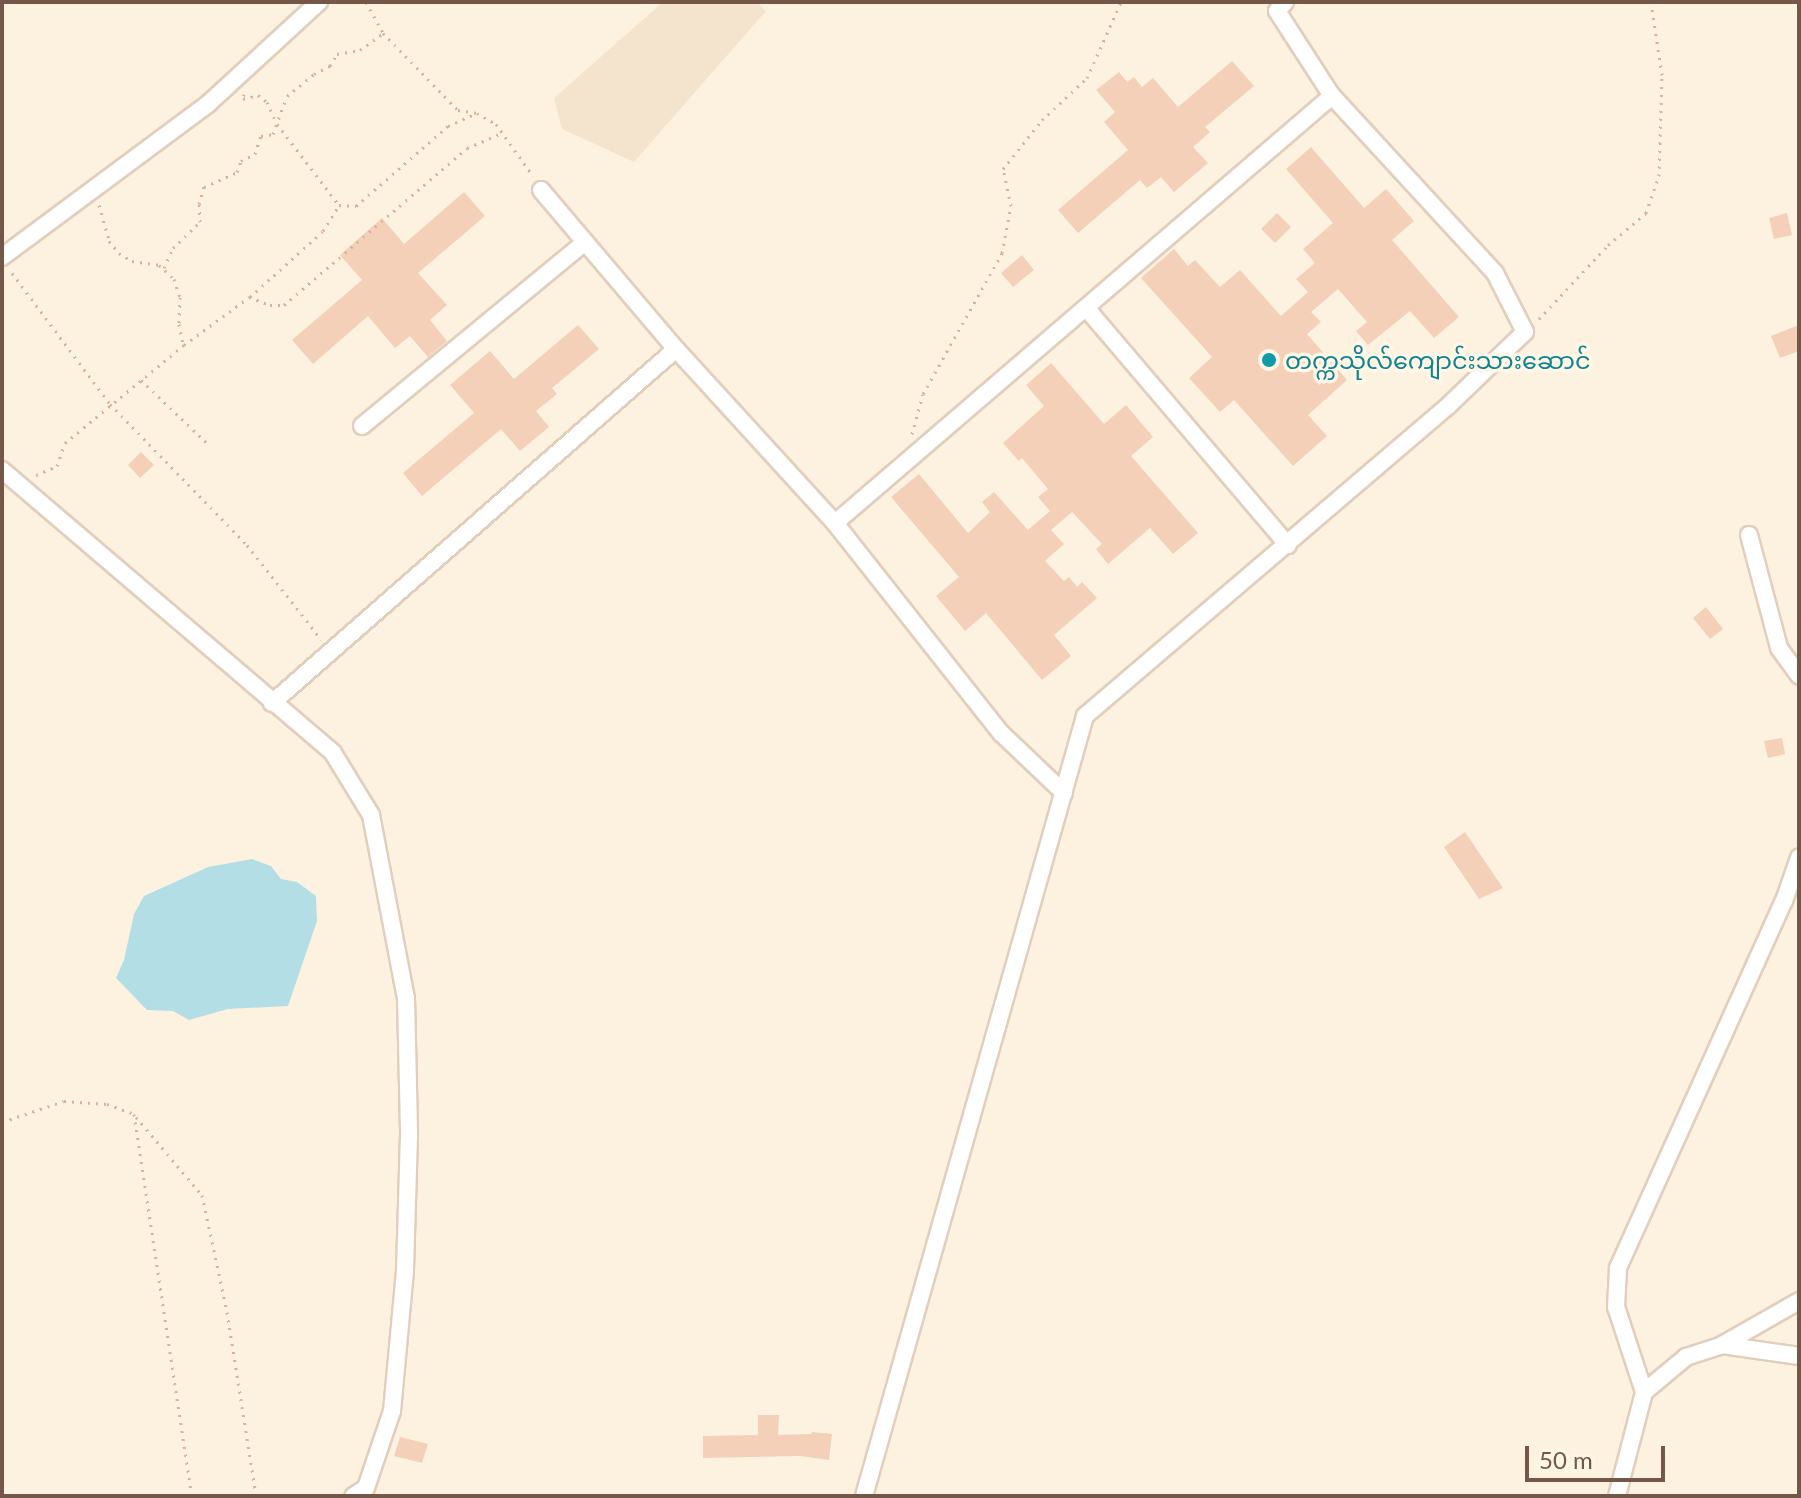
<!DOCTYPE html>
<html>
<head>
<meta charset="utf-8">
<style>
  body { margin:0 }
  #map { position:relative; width:1801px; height:1498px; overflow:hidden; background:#fdf2e0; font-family:Lato,"Noto Sans Myanmar",sans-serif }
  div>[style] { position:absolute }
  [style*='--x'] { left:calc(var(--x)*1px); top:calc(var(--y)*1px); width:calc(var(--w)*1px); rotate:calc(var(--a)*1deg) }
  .residential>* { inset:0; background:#f4e4ce }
  .water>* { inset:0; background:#b4dee6 }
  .building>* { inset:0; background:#f3d0b7 }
  .path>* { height:3px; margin-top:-1.5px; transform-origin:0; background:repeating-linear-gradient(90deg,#d7b39a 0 2px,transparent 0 8px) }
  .roads { filter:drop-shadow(2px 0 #e1cebc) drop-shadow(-2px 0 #e1cebc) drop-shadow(0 2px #e1cebc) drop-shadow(0 -2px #e1cebc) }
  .minor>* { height:16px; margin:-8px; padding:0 8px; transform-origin:8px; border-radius:8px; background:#fff }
  .dots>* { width:22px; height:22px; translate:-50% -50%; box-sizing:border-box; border:4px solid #fff6e6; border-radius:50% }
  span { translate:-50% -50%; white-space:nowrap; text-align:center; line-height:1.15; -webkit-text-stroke:7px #fff6e6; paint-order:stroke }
  .culture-label { font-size:24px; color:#0d838f }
  .left { translate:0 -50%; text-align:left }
  .frame { position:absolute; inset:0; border:4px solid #745747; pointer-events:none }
  .scale { position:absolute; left:1525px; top:1446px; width:140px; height:36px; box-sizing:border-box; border:4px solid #745747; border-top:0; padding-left:10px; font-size:24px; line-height:28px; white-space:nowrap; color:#745747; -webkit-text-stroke:6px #fff6e6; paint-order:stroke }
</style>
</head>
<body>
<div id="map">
  <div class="residential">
    <i style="clip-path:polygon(663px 2px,757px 2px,766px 11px,634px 162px,562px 129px,554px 98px)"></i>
  </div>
  <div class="water">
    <i style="clip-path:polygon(252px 859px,271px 866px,281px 879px,297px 882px,316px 896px,317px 921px,288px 1006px,228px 1009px,189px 1020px,173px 1011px,147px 1010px,116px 978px,124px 960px,134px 914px,144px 896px,208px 867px)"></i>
  </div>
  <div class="building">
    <i style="clip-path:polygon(1232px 61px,1254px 86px,1205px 127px,1210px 132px,1193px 147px,1208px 163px,1174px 192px,1161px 177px,1147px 188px,1140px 180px,1078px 233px,1058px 210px,1128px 150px,1104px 122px,1115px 112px,1096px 90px,1119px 72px,1127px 82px,1134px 77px,1142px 87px,1153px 78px,1178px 107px)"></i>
    <i style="clip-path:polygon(1311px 147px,1364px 208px,1386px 189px,1414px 221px,1392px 240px,1459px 317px,1434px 338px,1410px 311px,1368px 345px,1356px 331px,1367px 322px,1338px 289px,1311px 312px,1321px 322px,1307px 334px,1347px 380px,1308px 415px,1327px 436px,1293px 466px,1234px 400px,1220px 412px,1189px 378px,1212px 357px,1141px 278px,1174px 249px,1188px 266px,1195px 260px,1220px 287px,1240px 270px,1281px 316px,1308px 292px,1296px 279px,1315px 263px,1303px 249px,1333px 223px,1286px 169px)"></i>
    <i style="clip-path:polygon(464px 192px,485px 216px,418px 273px,447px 305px,430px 320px,447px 341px,428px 357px,410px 336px,395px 348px,368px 316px,313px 364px,292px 340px,362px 280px,340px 255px,382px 218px,404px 244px)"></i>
    <i style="clip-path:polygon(1277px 213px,1291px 227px,1275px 243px,1261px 229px)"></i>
    <i style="clip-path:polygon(1787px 213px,1792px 235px,1774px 239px,1769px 218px)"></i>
    <i style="clip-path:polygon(1022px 255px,1034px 270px,1013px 287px,1001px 273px)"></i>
    <i style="clip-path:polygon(578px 325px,599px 349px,552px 388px,557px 394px,536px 411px,549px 427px,520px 451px,501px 429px,422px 496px,403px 473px,474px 413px,450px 385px,490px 351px,514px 379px)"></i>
    <i style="clip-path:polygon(1799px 325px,1799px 351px,1780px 358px,1771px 336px)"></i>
    <i style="clip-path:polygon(1051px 363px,1104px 424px,1126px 405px,1153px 437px,1131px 456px,1198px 533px,1173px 554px,1150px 528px,1108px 564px,1096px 549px,1102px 544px,1072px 512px,1051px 530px,1064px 544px,1045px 561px,1064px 581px,1069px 577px,1077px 587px,1082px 582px,1097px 598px,1054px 635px,1071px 656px,1042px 680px,986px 613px,965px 631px,936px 596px,959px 577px,891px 497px,919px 474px,968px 533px,990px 512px,982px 502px,994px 492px,1028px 530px,1050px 511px,1038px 497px,1048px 489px,1022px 458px,1019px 461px,1003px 443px,1044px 406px,1026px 385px)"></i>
    <i style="clip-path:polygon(141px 452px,154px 465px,140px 478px,128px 465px)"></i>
    <i style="clip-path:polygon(1706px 607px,1723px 629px,1710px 639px,1693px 618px)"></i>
    <i style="clip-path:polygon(1782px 738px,1785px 754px,1768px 758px,1764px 741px)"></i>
    <i style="clip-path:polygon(1465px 832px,1503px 888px,1479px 899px,1444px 847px)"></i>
    <i style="clip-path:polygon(758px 1415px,779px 1415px,778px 1435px,811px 1434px,812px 1432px,832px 1434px,829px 1460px,799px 1456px,703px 1458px,703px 1436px,758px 1435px)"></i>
    <i style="clip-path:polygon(400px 1437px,428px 1444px,422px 1463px,394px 1456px)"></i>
  </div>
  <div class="path">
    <i style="--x:366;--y:2;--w:35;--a:61"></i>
    <i style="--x:383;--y:33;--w:107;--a:45.8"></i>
    <i style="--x:458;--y:110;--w:19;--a:9"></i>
    <i style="--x:477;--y:113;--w:22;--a:30"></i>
    <i style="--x:496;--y:124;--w:64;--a:54.6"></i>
    <i style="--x:244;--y:94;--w:5;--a:101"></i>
    <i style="--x:243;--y:99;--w:16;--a:-15"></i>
    <i style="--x:258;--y:95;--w:11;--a:38"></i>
    <i style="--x:267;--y:102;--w:24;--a:66"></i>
    <i style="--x:277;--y:124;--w:102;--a:52.6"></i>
    <i style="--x:99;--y:205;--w:37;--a:74"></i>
    <i style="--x:109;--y:241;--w:16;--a:50"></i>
    <i style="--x:119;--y:253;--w:15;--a:32"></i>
    <i style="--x:132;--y:261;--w:27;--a:8"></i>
    <i style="--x:159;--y:265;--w:21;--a:43"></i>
    <i style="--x:174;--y:279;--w:19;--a:72"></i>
    <i style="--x:180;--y:297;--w:27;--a:92"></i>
    <i style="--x:179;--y:324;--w:21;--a:79"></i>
    <i style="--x:164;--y:268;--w:22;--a:-66"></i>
    <i style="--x:173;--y:248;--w:37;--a:-44"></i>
    <i style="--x:200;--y:222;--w:18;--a:-93"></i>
    <i style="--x:199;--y:204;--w:18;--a:-74"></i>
    <i style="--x:204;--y:187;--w:36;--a:-24"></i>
    <i style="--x:237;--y:172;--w:12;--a:-70"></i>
    <i style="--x:241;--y:161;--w:16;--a:-27"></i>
    <i style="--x:255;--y:154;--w:19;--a:-72"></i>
    <i style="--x:261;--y:136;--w:12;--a:-9"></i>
    <i style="--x:273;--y:134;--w:40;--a:-69.8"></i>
    <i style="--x:287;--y:96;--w:35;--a:-39"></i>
    <i style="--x:314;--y:74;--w:18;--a:-27"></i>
    <i style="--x:330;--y:66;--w:14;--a:-60"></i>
    <i style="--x:337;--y:54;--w:23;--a:-10"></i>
    <i style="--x:360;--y:50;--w:29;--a:-36"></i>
    <i style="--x:12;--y:273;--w:164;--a:53.2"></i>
    <i style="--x:110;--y:404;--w:197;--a:45.8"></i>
    <i style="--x:247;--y:545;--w:120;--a:51.8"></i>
    <i style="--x:250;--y:297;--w:98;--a:-42.1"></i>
    <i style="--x:323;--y:231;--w:31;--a:-58"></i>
    <i style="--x:339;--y:205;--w:17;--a:3"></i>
    <i style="--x:356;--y:206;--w:122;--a:-41"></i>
    <i style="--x:448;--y:126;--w:32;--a:-24"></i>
    <i style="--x:1539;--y:319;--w:101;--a:-47"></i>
    <i style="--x:1608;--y:245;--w:50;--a:-40.1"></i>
    <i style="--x:1646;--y:213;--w:39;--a:-71"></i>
    <i style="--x:1659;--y:176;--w:101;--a:-88.3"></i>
    <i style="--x:1662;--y:75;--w:74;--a:-98.6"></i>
    <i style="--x:141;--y:380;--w:95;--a:43.7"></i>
    <i style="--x:912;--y:434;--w:41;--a:-74.6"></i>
    <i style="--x:923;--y:394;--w:162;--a:-60.7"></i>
    <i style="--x:1002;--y:253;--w:48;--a:-79.2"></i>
    <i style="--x:1011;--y:206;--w:38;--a:-102"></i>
    <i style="--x:1003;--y:169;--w:63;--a:-51.5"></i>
    <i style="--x:1042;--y:120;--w:62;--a:-43"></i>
    <i style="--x:1087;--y:78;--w:83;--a:-65.9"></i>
    <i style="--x:36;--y:475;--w:23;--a:-23"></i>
    <i style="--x:57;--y:466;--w:24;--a:-71"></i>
    <i style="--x:65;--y:443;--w:154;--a:-39.5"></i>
    <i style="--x:184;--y:345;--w:81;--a:-36.4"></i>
    <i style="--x:249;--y:297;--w:22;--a:21"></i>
    <i style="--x:270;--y:305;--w:14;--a:0"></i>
    <i style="--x:284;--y:305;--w:241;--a:-40.6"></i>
    <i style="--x:467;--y:148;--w:38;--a:-23"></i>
    <i style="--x:136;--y:1117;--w:102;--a:49.8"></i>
    <i style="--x:202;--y:1195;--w:120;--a:77.9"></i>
    <i style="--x:227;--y:1312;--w:186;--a:81"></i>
    <i style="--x:2;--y:1122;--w:65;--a:-18.7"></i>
    <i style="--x:64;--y:1101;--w:43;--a:4"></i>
    <i style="--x:107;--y:1104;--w:29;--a:20"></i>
    <i style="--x:134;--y:1114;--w:386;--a:81.4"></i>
  </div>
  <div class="roads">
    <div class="minor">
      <i style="--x:541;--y:190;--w:209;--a:49.7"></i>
      <i style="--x:2;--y:257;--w:257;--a:-36.6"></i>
      <i style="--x:208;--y:104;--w:151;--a:-42.6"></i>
      <i style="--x:1087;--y:309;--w:310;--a:49.6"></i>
      <i style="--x:362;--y:426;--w:289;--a:-39.5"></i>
      <i style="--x:2;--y:470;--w:435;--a:40.5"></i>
      <i style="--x:333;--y:753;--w:73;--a:58.5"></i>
      <i style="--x:371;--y:815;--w:186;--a:79.2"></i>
      <i style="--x:406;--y:998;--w:137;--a:88.7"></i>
      <i style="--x:409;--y:1135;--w:136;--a:91.7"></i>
      <i style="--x:405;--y:1271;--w:141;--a:95.3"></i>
      <i style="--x:392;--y:1411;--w:81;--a:108.7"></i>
      <i style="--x:366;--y:1488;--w:15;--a:148"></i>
      <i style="--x:835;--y:523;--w:655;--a:-40.67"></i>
      <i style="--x:1749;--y:535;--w:117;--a:75.1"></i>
      <i style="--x:1779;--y:648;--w:34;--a:54"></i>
      <i style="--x:272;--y:703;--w:537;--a:-41.23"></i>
      <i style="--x:676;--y:349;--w:236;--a:47.6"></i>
      <i style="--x:835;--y:523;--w:268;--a:51.7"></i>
      <i style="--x:1001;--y:733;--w:87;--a:43.6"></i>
      <i style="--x:1722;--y:1345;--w:78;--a:8.1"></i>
      <i style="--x:1644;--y:1392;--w:55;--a:-39.8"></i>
      <i style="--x:1686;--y:1357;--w:38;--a:-18"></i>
      <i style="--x:1722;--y:1345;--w:89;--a:-29.7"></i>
      <i style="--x:864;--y:1496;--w:811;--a:-74.18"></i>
      <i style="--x:1085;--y:716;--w:477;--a:-40.5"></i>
      <i style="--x:1448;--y:406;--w:107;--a:-43.9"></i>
      <i style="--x:1525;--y:332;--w:66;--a:-117"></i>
      <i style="--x:1495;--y:273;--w:241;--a:-132.6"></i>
      <i style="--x:1332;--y:96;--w:101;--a:-122.9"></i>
      <i style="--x:1277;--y:11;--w:12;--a:-48"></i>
      <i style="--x:1617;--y:1496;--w:107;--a:-75.4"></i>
      <i style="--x:1644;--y:1392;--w:89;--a:-108.2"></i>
      <i style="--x:1616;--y:1307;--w:39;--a:-87"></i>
      <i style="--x:1618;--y:1268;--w:403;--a:-65.7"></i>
      <i style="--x:1784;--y:901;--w:46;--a:-70.8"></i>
    </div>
  </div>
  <div class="dots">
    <i style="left:1269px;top:360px;background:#0f9aa8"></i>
  </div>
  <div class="culture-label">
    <span class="left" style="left:1285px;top:360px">တက္ကသိုလ်ကျောင်းသားဆောင်</span>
  </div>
  <div class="frame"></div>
  <div class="scale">50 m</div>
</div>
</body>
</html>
